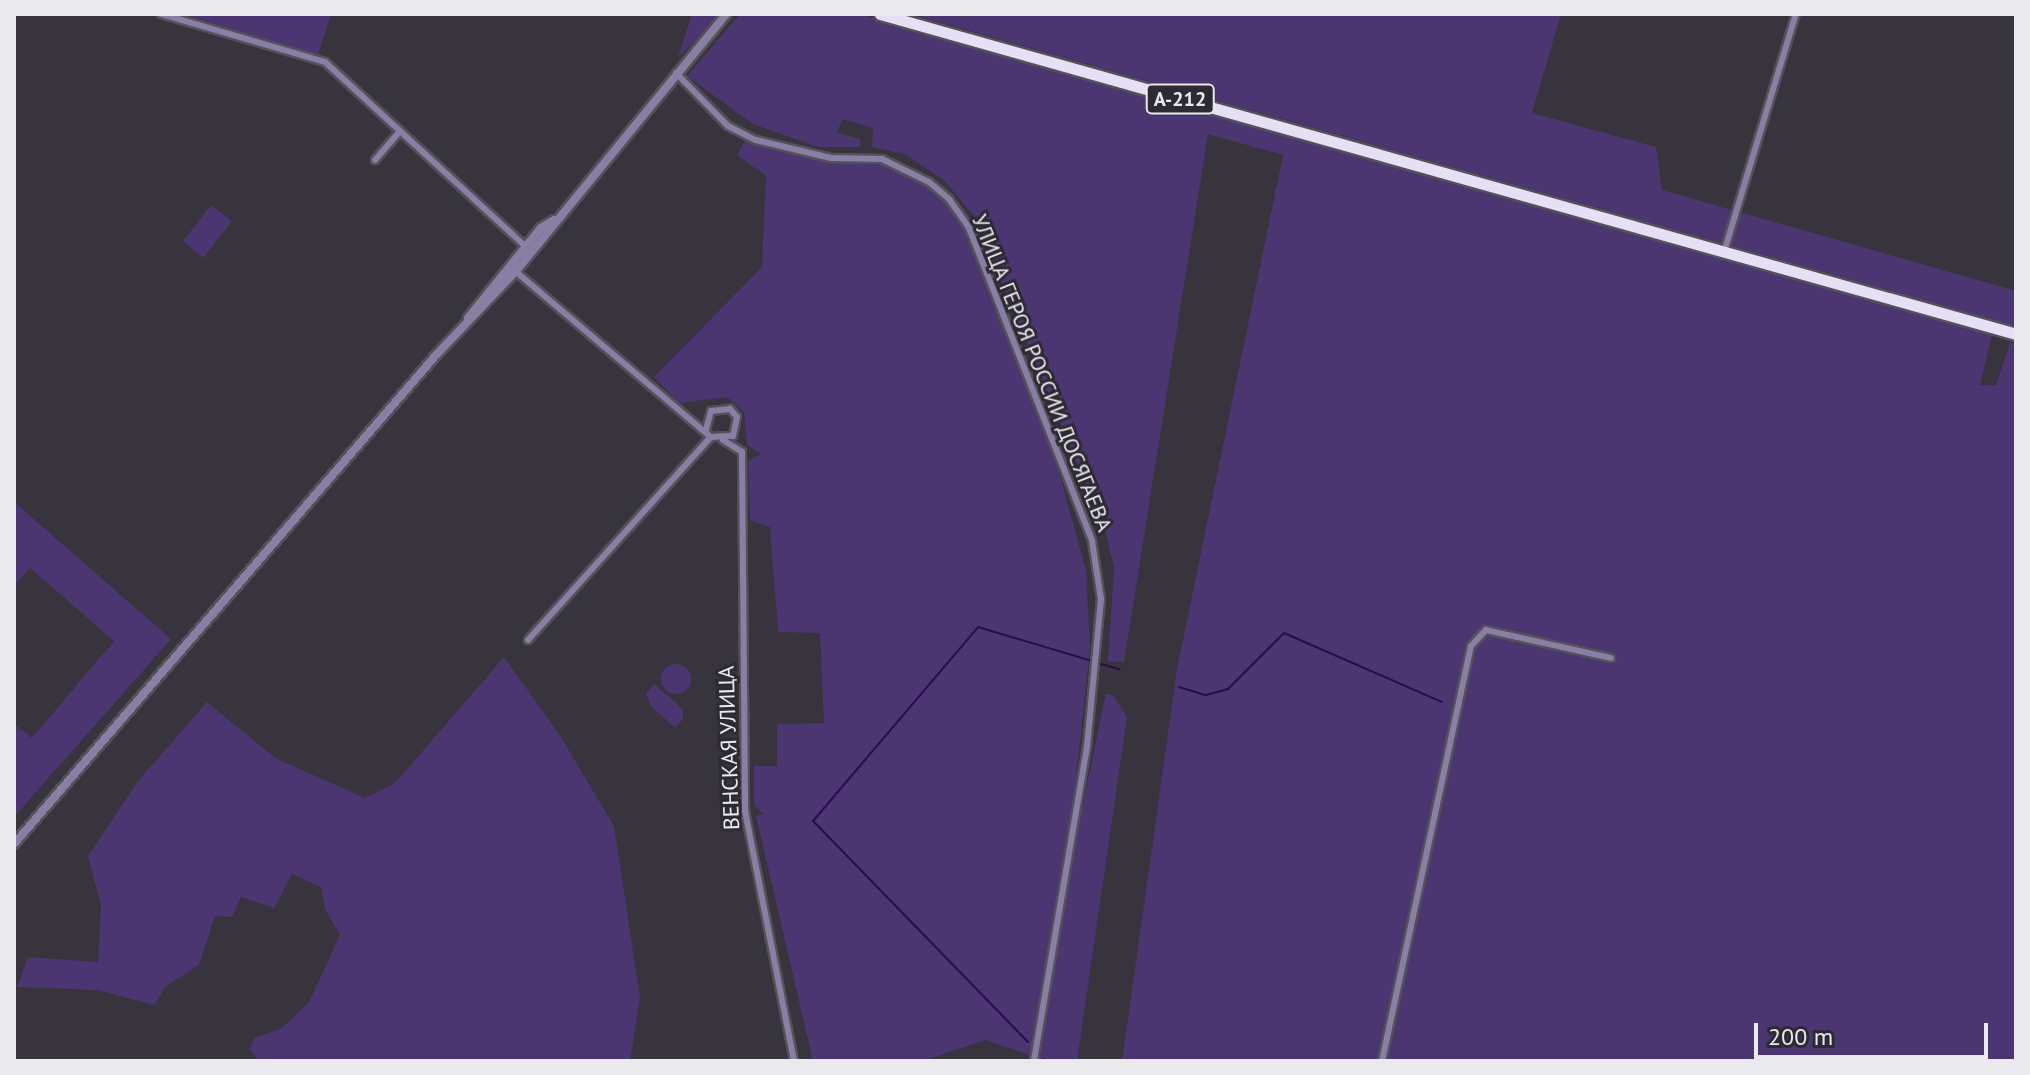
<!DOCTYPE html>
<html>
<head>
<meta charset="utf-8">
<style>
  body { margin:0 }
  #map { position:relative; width:2030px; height:1075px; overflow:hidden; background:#37343d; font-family:"PT Sans",sans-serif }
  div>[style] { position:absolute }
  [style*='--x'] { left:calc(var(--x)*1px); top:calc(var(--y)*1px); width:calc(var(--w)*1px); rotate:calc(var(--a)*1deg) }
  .green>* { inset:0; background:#4b3671 }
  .round { border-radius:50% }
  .stream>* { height:2px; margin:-1px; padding:0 1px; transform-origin:1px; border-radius:1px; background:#2d0855 }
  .roads { filter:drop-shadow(2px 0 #545159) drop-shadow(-2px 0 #545159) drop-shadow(0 2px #545159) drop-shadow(0 -2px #545159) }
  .minor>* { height:6px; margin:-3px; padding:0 3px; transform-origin:3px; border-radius:3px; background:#897ea3 }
  .tertiary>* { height:8px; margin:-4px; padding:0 4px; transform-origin:4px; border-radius:4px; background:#897ea3 }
  .trunk>* { height:11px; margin:-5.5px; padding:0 5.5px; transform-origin:5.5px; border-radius:5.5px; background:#e6dff6 }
  span { translate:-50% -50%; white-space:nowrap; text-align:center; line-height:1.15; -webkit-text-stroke:6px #2d2a33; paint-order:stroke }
  .shield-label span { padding:2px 6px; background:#2d2a33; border:2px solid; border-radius:6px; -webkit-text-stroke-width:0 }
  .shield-label { font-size:20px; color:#eae9ee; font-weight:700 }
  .street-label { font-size:22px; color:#eae9ee }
  .frame { position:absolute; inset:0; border:16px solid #eae9ee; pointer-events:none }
  .scale { position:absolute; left:1754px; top:1023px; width:234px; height:36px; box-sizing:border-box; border:4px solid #eae9ee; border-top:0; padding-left:10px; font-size:24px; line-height:28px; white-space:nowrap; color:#eae9ee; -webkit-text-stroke:6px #2d2a33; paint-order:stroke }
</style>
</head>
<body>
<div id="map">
  <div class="green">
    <i style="clip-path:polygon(183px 14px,331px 14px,318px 55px)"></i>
    <i style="clip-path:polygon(691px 14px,722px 14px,678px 58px,688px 27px)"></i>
    <i style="clip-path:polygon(740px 14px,859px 14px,1213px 110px,1992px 335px,1980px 385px,1996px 385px,2010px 342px,2016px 344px,2016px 1061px,1122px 1061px,1177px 669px,1283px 155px,1208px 134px,1124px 662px,1108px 661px,1114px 568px,1105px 529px,974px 216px,944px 180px,904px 154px,872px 147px,873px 128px,842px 119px,837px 133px,861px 139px,859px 147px,818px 147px,753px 124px,687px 76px)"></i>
    <i style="clip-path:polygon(911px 14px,1561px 14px,1532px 113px,1656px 147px,1662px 190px,2016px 291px,2016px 326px)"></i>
    <i style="clip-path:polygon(746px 139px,809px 158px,881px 163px,926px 184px,947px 202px,967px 230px,1057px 466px,1086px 570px,1090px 648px,1072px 815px,1030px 1055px,986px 1040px,922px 1061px,813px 1061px,756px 816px,763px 814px,754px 805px,754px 766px,777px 766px,777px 724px,824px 723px,820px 633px,778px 632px,770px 527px,750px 520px,748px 461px,761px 454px,747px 445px,744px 412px,727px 397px,679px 403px,654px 377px,762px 267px,766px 176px,737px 155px)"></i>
    <i style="clip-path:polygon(211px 205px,232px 221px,203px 258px,183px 241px)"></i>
    <i style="clip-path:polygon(14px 502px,171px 639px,14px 817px,14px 724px,32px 738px,114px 641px,30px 568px,14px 586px)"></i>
    <i style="clip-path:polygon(504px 657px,559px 734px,614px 826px,640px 998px,630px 1061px,259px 1061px,249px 1048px,255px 1038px,282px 1028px,309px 1002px,340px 935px,325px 909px,321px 887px,292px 874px,274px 908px,241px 897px,232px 917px,215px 916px,199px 965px,165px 987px,155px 1005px,97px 990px,17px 987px,28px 957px,98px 962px,101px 906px,88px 856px,139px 780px,207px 702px,275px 758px,365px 798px,395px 783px)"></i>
    <i class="round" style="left:661px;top:664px;width:30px;height:30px"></i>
    <i style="clip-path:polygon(654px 684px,683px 709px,683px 719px,675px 728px,651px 706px,646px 693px)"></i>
    <i style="clip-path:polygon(1106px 693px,1114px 696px,1127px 717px,1077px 1061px,1030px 1061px)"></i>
  </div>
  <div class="stream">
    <i style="--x:1101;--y:664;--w:19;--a:16"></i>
    <i style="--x:1179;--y:687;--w:28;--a:17"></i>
    <i style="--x:1206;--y:695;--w:23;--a:-15"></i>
    <i style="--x:1228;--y:689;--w:79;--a:-45"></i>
    <i style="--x:1284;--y:633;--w:172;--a:23.6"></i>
    <i style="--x:1028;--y:1042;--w:308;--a:-134.2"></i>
    <i style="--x:813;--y:821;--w:255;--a:-49.6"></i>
    <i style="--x:978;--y:627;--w:116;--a:16.6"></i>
    <i style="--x:1044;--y:1059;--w:4;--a:34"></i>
  </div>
  <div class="roads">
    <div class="minor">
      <i style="--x:161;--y:14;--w:171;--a:16.3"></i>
      <i style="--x:325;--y:62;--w:272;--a:42.6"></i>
      <i style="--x:676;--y:73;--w:74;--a:45.5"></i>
      <i style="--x:728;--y:126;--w:31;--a:27"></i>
      <i style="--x:756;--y:140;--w:77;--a:13.5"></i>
      <i style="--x:831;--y:158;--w:51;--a:1.1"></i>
      <i style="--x:882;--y:159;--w:52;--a:26.1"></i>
      <i style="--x:929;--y:182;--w:26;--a:40"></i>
      <i style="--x:949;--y:199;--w:35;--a:55"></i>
      <i style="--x:969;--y:228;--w:336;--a:68.5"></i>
      <i style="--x:1092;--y:541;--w:59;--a:81.2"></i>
      <i style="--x:1101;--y:599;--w:149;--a:95.4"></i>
      <i style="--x:1087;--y:747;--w:318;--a:99.6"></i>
      <i style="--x:375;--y:160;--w:35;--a:-49"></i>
      <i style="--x:1724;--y:252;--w:249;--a:-73.2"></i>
      <i style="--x:515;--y:271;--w:257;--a:40.3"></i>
      <i style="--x:711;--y:437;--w:22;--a:-3"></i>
      <i style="--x:733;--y:436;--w:19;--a:-78"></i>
      <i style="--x:737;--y:417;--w:11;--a:-131"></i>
      <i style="--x:730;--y:409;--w:19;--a:174"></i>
      <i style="--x:711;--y:411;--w:20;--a:105"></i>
      <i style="--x:723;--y:440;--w:22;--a:32"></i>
      <i style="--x:742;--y:452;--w:359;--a:89.5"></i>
      <i style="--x:745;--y:811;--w:255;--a:78.9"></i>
      <i style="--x:528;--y:640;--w:273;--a:-48"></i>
      <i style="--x:1382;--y:1061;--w:424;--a:-77.9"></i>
      <i style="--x:1471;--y:646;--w:22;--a:-47"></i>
      <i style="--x:1486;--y:630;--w:128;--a:12.6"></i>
    </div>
    <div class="tertiary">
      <i style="--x:468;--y:318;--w:116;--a:-51"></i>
      <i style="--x:541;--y:228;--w:15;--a:-32"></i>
      <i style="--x:14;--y:844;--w:647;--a:-49.2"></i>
      <i style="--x:437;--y:354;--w:115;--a:-46.4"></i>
      <i style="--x:516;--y:271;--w:332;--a:-50.7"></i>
    </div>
    <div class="trunk">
      <i style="--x:880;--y:14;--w:1180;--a:15.73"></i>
    </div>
  </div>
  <div class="shield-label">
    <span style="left:1180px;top:99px">А-212</span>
  </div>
  <div class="street-label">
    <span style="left:1042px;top:373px;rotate:68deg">УЛИЦА ГЕРОЯ РОССИИ ДОСЯГАЕВА</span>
    <span style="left:729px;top:748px;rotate:-92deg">ВЕНСКАЯ УЛИЦА</span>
  </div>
  <div class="frame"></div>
  <div class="scale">200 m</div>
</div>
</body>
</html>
